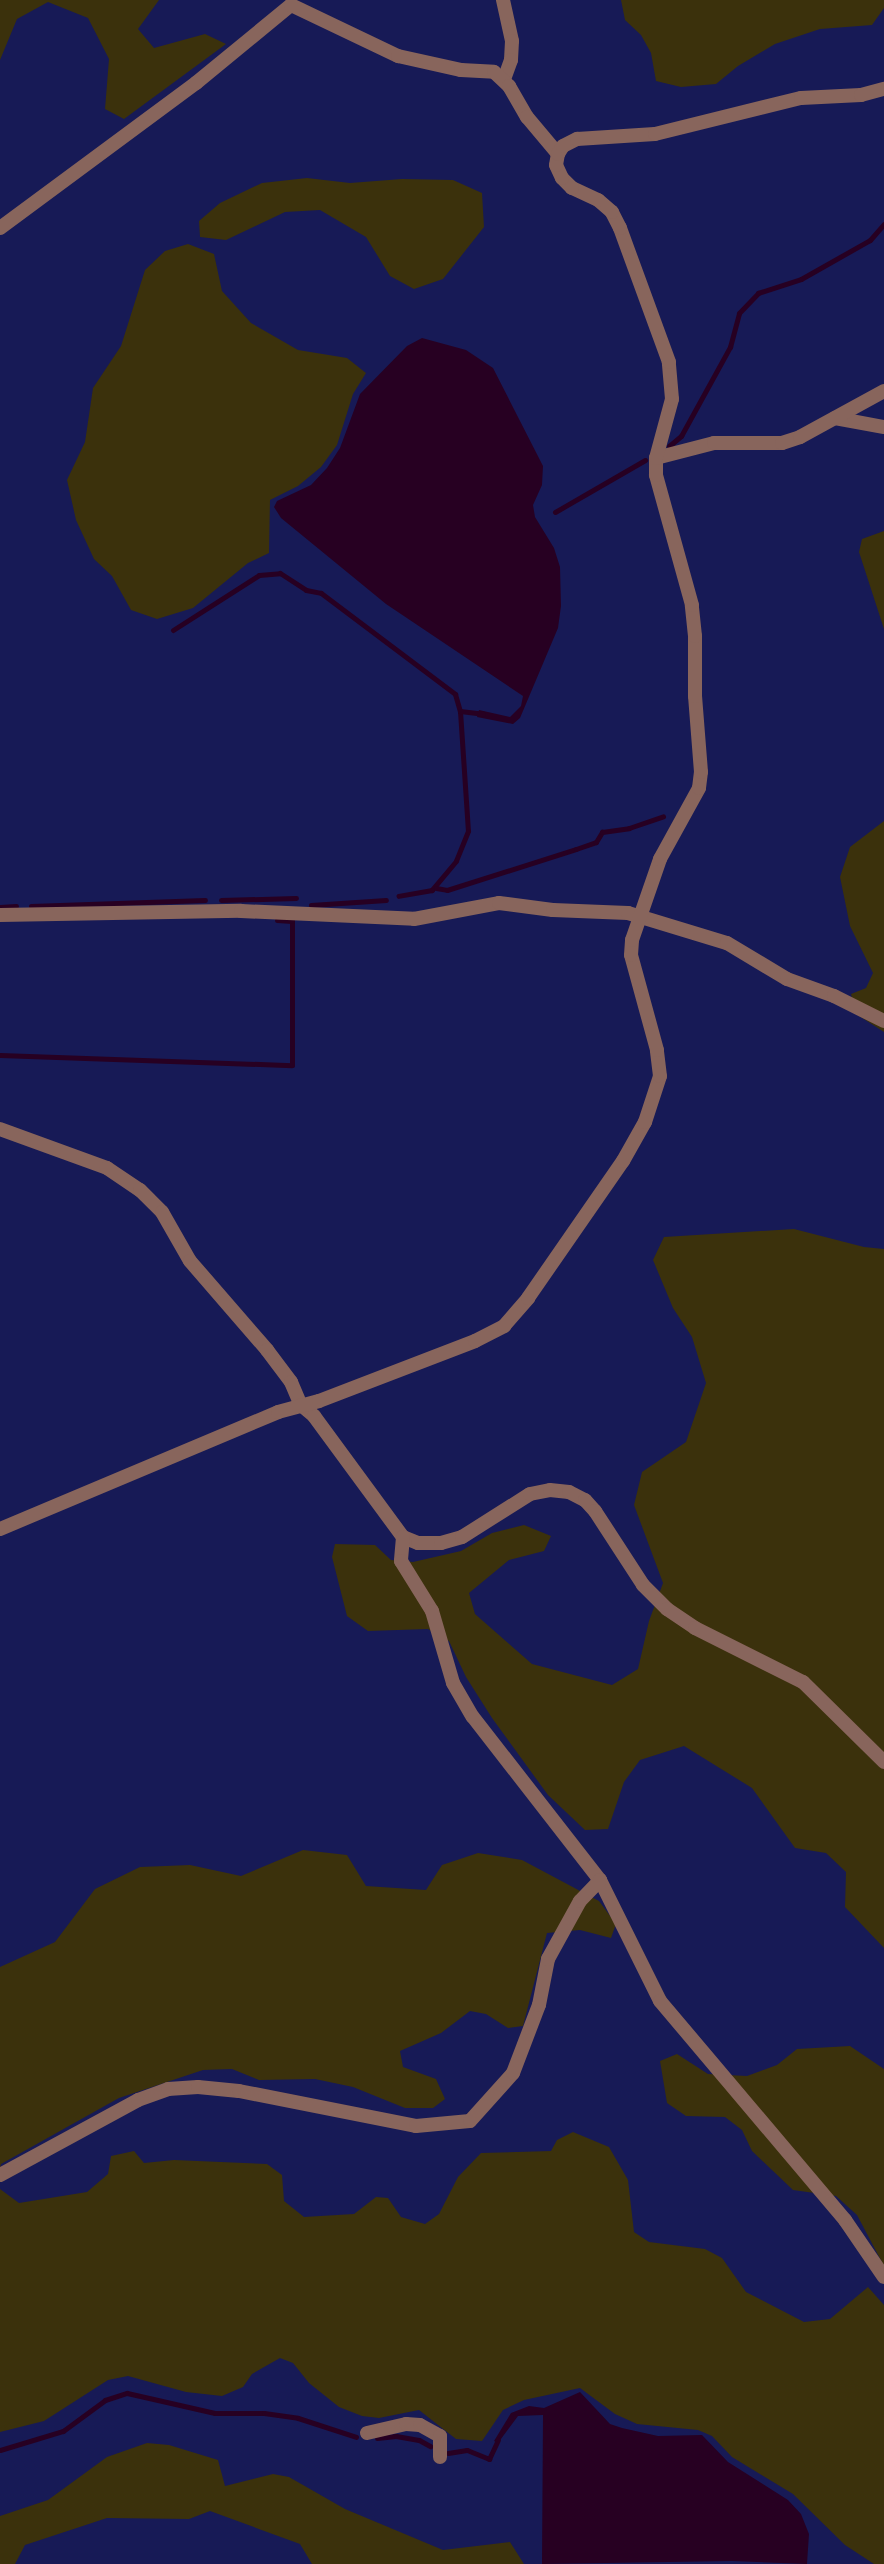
<!DOCTYPE html>
<html>
<head>
<meta charset="utf-8">
<style>
  body { margin:0 }
  #map { position:relative; width:884px; height:2564px; overflow:hidden; background:#171a56; font-family:"DM Sans",sans-serif }
  div>[style] { position:absolute }
  [style*='--x'] { left:calc(var(--x)*1px); top:calc(var(--y)*1px); width:calc(var(--w)*1px); rotate:calc(var(--a)*1deg) }
  .green>* { inset:0; background:#3b310c }
  .water>* { inset:0; background:#270022 }
  .stream>* { height:5px; margin:-2.5px; padding:0 2.5px; transform-origin:2.5px; border-radius:2.5px; background:#270022 }
  .street>* { height:14px; margin:-7px; padding:0 7px; transform-origin:7px; border-radius:7px; background:#88655c }
  span { translate:-50% -50%; white-space:nowrap; text-align:center; line-height:1.15; -webkit-text-stroke:6px #0f0f4b; paint-order:stroke }
</style>
</head>
<body>
<div id="map">
  <div class="green">
    <i style="clip-path:polygon(0 0,159px 0,138px 29px,154px 48px,205px 34px,226px 44px,124px 119px,105px 109px,109px 59px,88px 18px,48px 2px,17px 19px,0 60px)"></i>
    <i style="clip-path:polygon(621px 0,884px 0,884px 8px,872px 25px,820px 29px,775px 44px,738px 66px,716px 84px,681px 87px,656px 81px,651px 53px,641px 35px,625px 20px)"></i>
    <i style="clip-path:polygon(307px 178px,350px 183px,402px 179px,453px 180px,482px 193px,484px 227px,443px 279px,414px 289px,390px 276px,366px 237px,320px 210px,285px 212px,226px 240px,200px 237px,199px 221px,220px 203px,262px 183px)"></i>
    <i style="clip-path:polygon(188px 244px,214px 254px,222px 291px,251px 323px,298px 350px,347px 358px,366px 373px,353px 394px,337px 445px,321px 467px,298px 486px,270px 500px,269px 553px,248px 563px,193px 608px,157px 619px,131px 610px,112px 576px,94px 559px,76px 520px,67px 480px,85px 442px,93px 388px,121px 346px,145px 270px,165px 251px)"></i>
    <i style="clip-path:polygon(884px 531px,884px 629px,859px 552px,862px 539px)"></i>
    <i style="clip-path:polygon(884px 821px,884px 1032px,856px 1014px,851px 994px,866px 988px,873px 973px,850px 926px,840px 877px,850px 847px)"></i>
    <i style="clip-path:polygon(794px 1229px,864px 1247px,884px 1249px,884px 1948px,845px 1907px,846px 1872px,826px 1853px,795px 1848px,752px 1788px,684px 1746px,640px 1760px,624px 1782px,608px 1829px,585px 1830px,548px 1795px,492px 1718px,466px 1677px,449px 1641px,428px 1629px,368px 1631px,347px 1616px,332px 1557px,335px 1544px,375px 1545px,391px 1560px,413px 1562px,461px 1551px,492px 1533px,524px 1525px,551px 1536px,544px 1551px,509px 1560px,469px 1593px,475px 1614px,532px 1664px,612px 1685px,638px 1669px,649px 1621px,663px 1583px,634px 1505px,642px 1472px,686px 1442px,706px 1383px,692px 1337px,673px 1308px,653px 1260px,664px 1237px)"></i>
    <i style="clip-path:polygon(303px 1850px,347px 1855px,366px 1886px,426px 1890px,442px 1865px,478px 1853px,522px 1860px,599px 1901px,616px 1924px,611px 1938px,580px 1930px,547px 1933px,523px 2026px,508px 2028px,486px 2014px,470px 2011px,441px 2033px,400px 2051px,403px 2067px,436px 2079px,445px 2099px,433px 2108px,405px 2108px,353px 2087px,315px 2079px,259px 2080px,232px 2069px,203px 2070px,119px 2098px,1px 2164px,0 2168px,0 1967px,55px 1942px,95px 1889px,140px 1867px,190px 1865px,241px 1876px)"></i>
    <i style="clip-path:polygon(850px 2046px,884px 2069px,884px 2266px,857px 2215px,836px 2196px,793px 2190px,752px 2151px,742px 2130px,725px 2117px,686px 2116px,667px 2103px,660px 2061px,677px 2054px,708px 2074px,747px 2076px,777px 2065px,797px 2049px)"></i>
    <i style="clip-path:polygon(573px 2132px,609px 2147px,628px 2180px,634px 2232px,649px 2242px,705px 2249px,722px 2258px,746px 2292px,804px 2322px,830px 2319px,868px 2287px,884px 2305px,884px 2564px,874px 2564px,845px 2545px,793px 2494px,732px 2457px,712px 2436px,698px 2430px,637px 2424px,615px 2414px,580px 2388px,524px 2400px,503px 2410px,482px 2441px,456px 2439px,419px 2410px,379px 2418px,362px 2416px,339px 2407px,309px 2383px,293px 2363px,280px 2358px,252px 2374px,243px 2387px,222px 2396px,186px 2392px,128px 2376px,108px 2380px,44px 2421px,0 2432px,0 2189px,19px 2203px,87px 2192px,108px 2174px,111px 2156px,134px 2151px,144px 2163px,174px 2160px,267px 2164px,282px 2175px,284px 2201px,304px 2217px,354px 2214px,376px 2197px,388px 2198px,401px 2217px,425px 2224px,439px 2214px,458px 2177px,481px 2153px,551px 2151px,557px 2140px)"></i>
    <i style="clip-path:polygon(147px 2443px,169px 2445px,218px 2460px,225px 2486px,273px 2474px,289px 2477px,345px 2509px,443px 2550px,510px 2542px,524px 2564px,312px 2564px,300px 2544px,210px 2511px,189px 2519px,107px 2518px,25px 2545px,15px 2564px,0 2564px,0 2516px,48px 2500px,107px 2457px)"></i>
  </div>
  <div class="water">
    <i style="clip-path:polygon(422px 338px,466px 350px,493px 368px,543px 466px,542px 485px,533px 505px,535px 517px,554px 548px,560px 567px,561px 606px,558px 628px,520px 718px,513px 724px,477px 717px,479px 710px,510px 717px,521px 706px,523px 696px,386px 604px,281px 518px,274px 507px,277px 501px,311px 485px,327px 468px,340px 448px,360px 394px,407px 346px)"></i>
    <i style="clip-path:polygon(580px 2392px,610px 2424px,622px 2428px,658px 2436px,702px 2435px,728px 2462px,788px 2500px,801px 2514px,809px 2534px,807px 2564px,732px 2561px,542px 2564px,543px 2415px,518px 2416px,498px 2443px,494px 2441px,511px 2413px,529px 2406px,544px 2408px)"></i>
  </div>
  <div class="stream">
    <i style="--x:669;--y:446;--w:16;--a:-40"></i>
    <i style="--x:681;--y:436;--w:102;--a:-61.2"></i>
    <i style="--x:730;--y:347;--w:35;--a:-75"></i>
    <i style="--x:739;--y:313;--w:28;--a:-46"></i>
    <i style="--x:758;--y:293;--w:45;--a:-18"></i>
    <i style="--x:801;--y:279;--w:79;--a:-29.5"></i>
    <i style="--x:870;--y:240;--w:21;--a:-49"></i>
    <i style="--x:555;--y:512;--w:104;--a:-30"></i>
    <i style="--x:173;--y:630;--w:102;--a:-32.6"></i>
    <i style="--x:259;--y:575;--w:21;--a:-5"></i>
    <i style="--x:280;--y:573;--w:31;--a:33"></i>
    <i style="--x:306;--y:590;--w:15;--a:11"></i>
    <i style="--x:321;--y:593;--w:168;--a:37"></i>
    <i style="--x:455;--y:694;--w:18;--a:74"></i>
    <i style="--x:460;--y:711;--w:120;--a:86.2"></i>
    <i style="--x:468;--y:831;--w:32;--a:112"></i>
    <i style="--x:456;--y:861;--w:38;--a:130"></i>
    <i style="--x:432;--y:890;--w:34;--a:170"></i>
    <i style="--x:460;--y:711;--w:23;--a:7"></i>
    <i style="--x:436;--y:888;--w:11;--a:10"></i>
    <i style="--x:447;--y:890;--w:135;--a:-17.6"></i>
    <i style="--x:576;--y:849;--w:21;--a:-19"></i>
    <i style="--x:596;--y:842;--w:12;--a:-59"></i>
    <i style="--x:602;--y:832;--w:27;--a:-8"></i>
    <i style="--x:629;--y:828;--w:36;--a:-19"></i>
    <i style="--x:221;--y:900;--w:75;--a:-1.5"></i>
    <i style="--x:311;--y:905;--w:75;--a:-3.8"></i>
    <i style="--x:31;--y:906;--w:174;--a:-2"></i>
    <i style="--x:0;--y:907;--w:16;--a:-4"></i>
    <i style="--x:0;--y:1055;--w:292;--a:2"></i>
    <i style="--x:292;--y:1065;--w:144;--a:-90"></i>
    <i style="--x:292;--y:921;--w:15;--a:-176"></i>
    <i style="--x:377;--y:2438;--w:19;--a:-6"></i>
    <i style="--x:396;--y:2436;--w:23;--a:10"></i>
    <i style="--x:419;--y:2440;--w:13;--a:29"></i>
    <i style="--x:0;--y:2450;--w:66;--a:-16.8"></i>
    <i style="--x:63;--y:2431;--w:52;--a:-36.4"></i>
    <i style="--x:105;--y:2400;--w:23;--a:-18"></i>
    <i style="--x:127;--y:2393;--w:90;--a:12.8"></i>
    <i style="--x:215;--y:2413;--w:49;--a:0"></i>
    <i style="--x:264;--y:2413;--w:34;--a:8"></i>
    <i style="--x:298;--y:2418;--w:61;--a:18.1"></i>
    <i style="--x:448;--y:2453;--w:19;--a:-9"></i>
    <i style="--x:467;--y:2450;--w:24;--a:22"></i>
    <i style="--x:489;--y:2459;--w:21;--a:-65"></i>
  </div>
  <div class="street">
    <i style="--x:503;--y:0;--w:42;--a:77.6"></i>
    <i style="--x:512;--y:41;--w:19;--a:93"></i>
    <i style="--x:511;--y:60;--w:20;--a:110"></i>
    <i style="--x:0;--y:228;--w:244;--a:-36.5"></i>
    <i style="--x:196;--y:83;--w:123;--a:-39.4"></i>
    <i style="--x:291;--y:5;--w:119;--a:25.5"></i>
    <i style="--x:398;--y:56;--w:65;--a:12.5"></i>
    <i style="--x:461;--y:70;--w:33;--a:3"></i>
    <i style="--x:494;--y:72;--w:21;--a:43"></i>
    <i style="--x:509;--y:86;--w:36;--a:60"></i>
    <i style="--x:527;--y:117;--w:48;--a:50"></i>
    <i style="--x:835;--y:418;--w:50;--a:10.4"></i>
    <i style="--x:656;--y:458;--w:60;--a:-14.5"></i>
    <i style="--x:714;--y:443;--w:68;--a:0"></i>
    <i style="--x:782;--y:443;--w:19;--a:-18"></i>
    <i style="--x:800;--y:437;--w:96;--a:-28.7"></i>
    <i style="--x:0;--y:915;--w:241;--a:-1"></i>
    <i style="--x:241;--y:911;--w:173;--a:2.6"></i>
    <i style="--x:414;--y:919;--w:86;--a:-10.7"></i>
    <i style="--x:499;--y:903;--w:54;--a:7.4"></i>
    <i style="--x:553;--y:910;--w:75;--a:2.3"></i>
    <i style="--x:628;--y:913;--w:103;--a:16.9"></i>
    <i style="--x:727;--y:943;--w:70;--a:31"></i>
    <i style="--x:787;--y:979;--w:50;--a:19.9"></i>
    <i style="--x:834;--y:996;--w:56;--a:26.6"></i>
    <i style="--x:0;--y:1129;--w:114;--a:20"></i>
    <i style="--x:107;--y:1168;--w:40;--a:34"></i>
    <i style="--x:140;--y:1190;--w:31;--a:45"></i>
    <i style="--x:162;--y:1212;--w:56;--a:60.3"></i>
    <i style="--x:190;--y:1261;--w:118;--a:49.1"></i>
    <i style="--x:267;--y:1350;--w:40;--a:53"></i>
    <i style="--x:291;--y:1382;--w:25;--a:67"></i>
    <i style="--x:301;--y:1405;--w:17;--a:40"></i>
    <i style="--x:314;--y:1416;--w:150;--a:53.7"></i>
    <i style="--x:403;--y:1537;--w:16;--a:22"></i>
    <i style="--x:418;--y:1543;--w:23;--a:0"></i>
    <i style="--x:441;--y:1543;--w:22;--a:-16"></i>
    <i style="--x:462;--y:1537;--w:80;--a:-32.3"></i>
    <i style="--x:530;--y:1494;--w:20;--a:-11"></i>
    <i style="--x:550;--y:1490;--w:19;--a:6"></i>
    <i style="--x:569;--y:1492;--w:18;--a:27"></i>
    <i style="--x:585;--y:1500;--w:15;--a:48"></i>
    <i style="--x:595;--y:1511;--w:88;--a:57"></i>
    <i style="--x:643;--y:1585;--w:34;--a:45"></i>
    <i style="--x:667;--y:1609;--w:34;--a:34"></i>
    <i style="--x:695;--y:1628;--w:121;--a:26.6"></i>
    <i style="--x:803;--y:1682;--w:114;--a:44.6"></i>
    <i style="--x:0;--y:1529;--w:302;--a:-22.8"></i>
    <i style="--x:278;--y:1412;--w:42;--a:-15"></i>
    <i style="--x:319;--y:1401;--w:167;--a:-21"></i>
    <i style="--x:475;--y:1341;--w:33;--a:-27"></i>
    <i style="--x:504;--y:1326;--w:37;--a:-49"></i>
    <i style="--x:528;--y:1298;--w:167;--a:-55.3"></i>
    <i style="--x:623;--y:1161;--w:45;--a:-60.6"></i>
    <i style="--x:645;--y:1122;--w:48;--a:-71.9"></i>
    <i style="--x:660;--y:1076;--w:26;--a:-97"></i>
    <i style="--x:657;--y:1050;--w:98;--a:-105.3"></i>
    <i style="--x:631;--y:955;--w:15;--a:-86"></i>
    <i style="--x:632;--y:940;--w:86;--a:-70.9"></i>
    <i style="--x:660;--y:859;--w:81;--a:-61.2"></i>
    <i style="--x:699;--y:788;--w:16;--a:-83"></i>
    <i style="--x:701;--y:772;--w:76;--a:-94.5"></i>
    <i style="--x:695;--y:696;--w:60;--a:-90"></i>
    <i style="--x:695;--y:636;--w:31;--a:-96"></i>
    <i style="--x:692;--y:605;--w:135;--a:-105.5"></i>
    <i style="--x:656;--y:475;--w:17;--a:-90"></i>
    <i style="--x:656;--y:458;--w:61;--a:-74.8"></i>
    <i style="--x:672;--y:399;--w:37;--a:-95"></i>
    <i style="--x:669;--y:362;--w:143;--a:-110.1"></i>
    <i style="--x:620;--y:228;--w:18;--a:-117"></i>
    <i style="--x:612;--y:212;--w:18;--a:-139"></i>
    <i style="--x:598;--y:200;--w:29;--a:-155"></i>
    <i style="--x:572;--y:188;--w:14;--a:-135"></i>
    <i style="--x:562;--y:178;--w:14;--a:-115"></i>
    <i style="--x:556;--y:165;--w:11;--a:-80"></i>
    <i style="--x:558;--y:154;--w:9;--a:-58"></i>
    <i style="--x:563;--y:146;--w:16;--a:-27"></i>
    <i style="--x:577;--y:139;--w:78;--a:-3.7"></i>
    <i style="--x:655;--y:134;--w:150;--a:-13.9"></i>
    <i style="--x:801;--y:98;--w:60;--a:-2.9"></i>
    <i style="--x:861;--y:95;--w:24;--a:-15"></i>
    <i style="--x:403;--y:1537;--w:24;--a:95"></i>
    <i style="--x:401;--y:1561;--w:59;--a:58.2"></i>
    <i style="--x:432;--y:1611;--w:75;--a:73.7"></i>
    <i style="--x:453;--y:1683;--w:39;--a:60"></i>
    <i style="--x:473;--y:1717;--w:207;--a:52.1"></i>
    <i style="--x:600;--y:1880;--w:135;--a:63.6"></i>
    <i style="--x:660;--y:2001;--w:287;--a:49.8"></i>
    <i style="--x:845;--y:2220;--w:69;--a:55.6"></i>
    <i style="--x:0;--y:2175;--w:157;--a:-28.5"></i>
    <i style="--x:138;--y:2100;--w:32;--a:-20"></i>
    <i style="--x:168;--y:2089;--w:30;--a:-4"></i>
    <i style="--x:198;--y:2087;--w:41;--a:5.6"></i>
    <i style="--x:239;--y:2091;--w:180;--a:11.2"></i>
    <i style="--x:416;--y:2126;--w:54;--a:-5.3"></i>
    <i style="--x:470;--y:2121;--w:64;--a:-48.1"></i>
    <i style="--x:513;--y:2073;--w:73;--a:-69.1"></i>
    <i style="--x:539;--y:2005;--w:47;--a:-78.9"></i>
    <i style="--x:548;--y:1959;--w:66;--a:-61.1"></i>
    <i style="--x:580;--y:1901;--w:29;--a:-46"></i>
    <i style="--x:367;--y:2433;--w:40;--a:-13"></i>
    <i style="--x:406;--y:2424;--w:14;--a:4"></i>
    <i style="--x:420;--y:2425;--w:23;--a:29"></i>
    <i style="--x:440;--y:2436;--w:21;--a:90"></i>
  </div>
</div>
</body>
</html>
